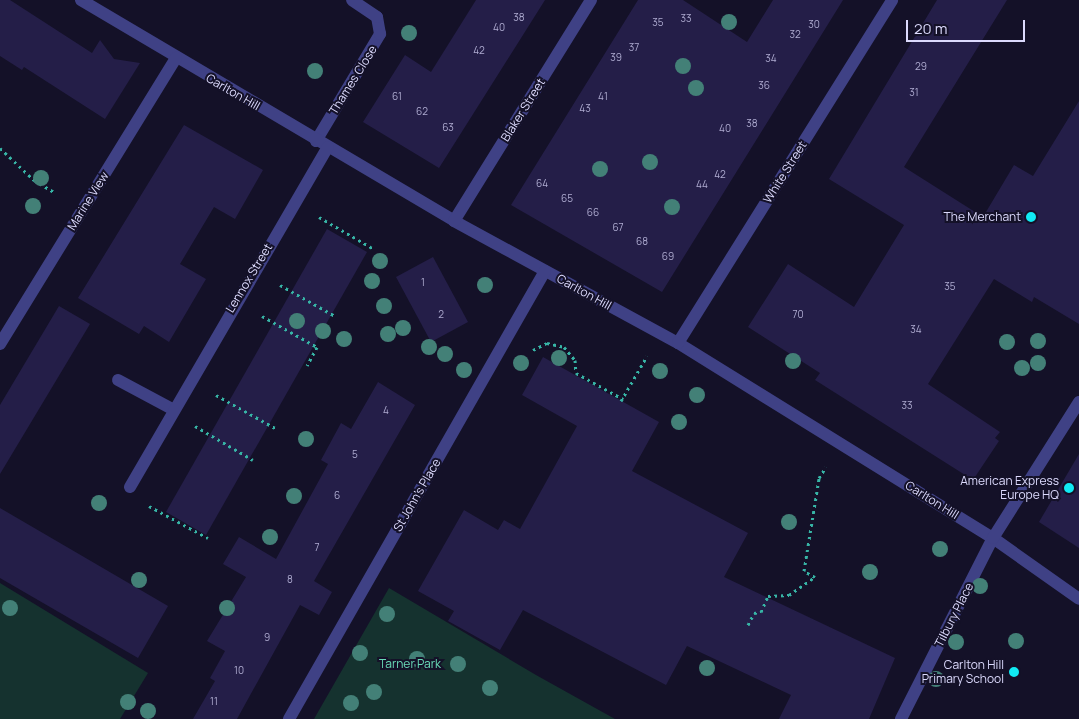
<!DOCTYPE html>
<html>
<head>
<meta charset="utf-8">
<style>
  body { margin:0 }
  #map { position:relative; width:1079px; height:719px; overflow:hidden; background:#141128; font-family:Manrope,sans-serif }
  div>[style] { position:absolute }
  [style*='--x'] { left:calc(var(--x)*1px); top:calc(var(--y)*1px); width:calc(var(--w)*1px); rotate:calc(var(--a)*1deg) }
  .green>* { inset:0; background:#15322f }
  .building>* { inset:0; background:#241e48 }
  .path>* { height:3px; margin-top:-1.5px; transform-origin:0; background:repeating-linear-gradient(90deg,#37b5a6 0 2.5px,transparent 0 6.5px) }
  .service>* { height:12px; margin:-6px; padding:0 6px; transform-origin:6px; border-radius:6px; background:#3f4185 }
  .minor>* { height:12px; margin:-6px; padding:0 6px; transform-origin:6px; border-radius:6px; background:#3f4185 }
  .trees>* { width:16px; height:16px; margin:-8px; border-radius:50%; background:#438077 }
  .dots>* { width:14px; height:14px; translate:-50% -50%; box-sizing:border-box; border:2px solid #141128; border-radius:50% }
  span { translate:-50% -50%; white-space:nowrap; text-align:center; line-height:1.15; -webkit-text-stroke:4px #141128; paint-order:stroke }
  .number-label { font-size:10px; color:#aeabd0 }
  .number-label span { -webkit-text-stroke-width:0 }
  .street-label { font-size:12px; color:#dcdafd }
  .poi-label { font-size:12px; color:#dcdafd }
  .right { translate:-100% -50%; text-align:right }
  .park-label { font-size:12px; color:#69dbb8 }
  .scale { position:absolute; left:906px; top:20px; width:119px; height:22px; box-sizing:border-box; border:2px solid #dcdafd; border-top:0; padding-left:6px; font-size:15px; line-height:18px; white-space:nowrap; color:#dcdafd; -webkit-text-stroke:4px #141128; paint-order:stroke }
</style>
</head>
<body>
<div id="map">
  <div class="green">
    <i style="clip-path:polygon(0 583px,148px 673px,120px 719px,0 719px)"></i>
    <i style="clip-path:polygon(389px 588px,536px 675px,615px 719px,314px 719px)"></i>
  </div>
  <div class="building">
    <i style="clip-path:polygon(0 0,10px 0,92px 53px,100px 40px,114px 59px,140px 63px,105px 119px,24px 67px,22px 70px,0 56px)"></i>
    <i style="clip-path:polygon(476px 0,545px 0,439px 168px,363px 122px,405px 55px,431px 72px)"></i>
    <i style="clip-path:polygon(638px 0,683px 0,747px 42px,773px 0,843px 0,662px 292px,511px 205px)"></i>
    <i style="clip-path:polygon(937px 0,1007px 0,904px 167px,983px 217px,1014px 165px,1033px 176px,1079px 101px,1079px 324px,1034px 297px,1032px 302px,994px 279px,928px 384px,1000px 432px,995px 438px,999px 441px,973px 480px,815px 380px,820px 373px,748px 327px,788px 264px,854px 307px,904px 225px,829px 179px)"></i>
    <i style="clip-path:polygon(184px 125px,263px 170px,235px 219px,214px 207px,180px 264px,206px 279px,169px 342px,144px 326px,139px 334px,78px 298px)"></i>
    <i style="clip-path:polygon(327px 229px,367px 252px,206px 535px,166px 512px)"></i>
    <i style="clip-path:polygon(433px 257px,468px 322px,431px 342px,396px 277px)"></i>
    <i style="clip-path:polygon(59px 306px,90px 324px,0 474px,0 405px)"></i>
    <i style="clip-path:polygon(543px 357px,659px 422px,632px 471px,748px 533px,724px 577px,895px 658px,869px 719px,779px 719px,791px 695px,687px 646px,666px 685px,523px 610px,500px 650px,448px 621px,454px 611px,418px 591px,464px 510px,498px 530px,504px 520px,520px 529px,577px 426px,522px 395px)"></i>
    <i style="clip-path:polygon(378px 382px,415px 405px,314px 581px,332px 592px,319px 615px,300px 605px,237px 719px,193px 719px,215px 681px,210px 678px,225px 651px,207px 641px,246px 577px,223px 564px,239px 537px,276px 559px,328px 464px,321px 460px,341px 423px,351px 429px)"></i>
    <i style="clip-path:polygon(1079px 454px,1079px 548px,1039px 522px)"></i>
    <i style="clip-path:polygon(0 508px,168px 606px,138px 658px,0 578px)"></i>
  </div>
  <div class="path">
    <i style="--x:0;--y:148;--w:47;--a:43.3"></i>
    <i style="--x:34;--y:180;--w:23;--a:31"></i>
    <i style="--x:319;--y:217;--w:64;--a:30.2"></i>
    <i style="--x:280;--y:285;--w:63;--a:29.4"></i>
    <i style="--x:262;--y:316;--w:63;--a:29.4"></i>
    <i style="--x:317;--y:347;--w:21;--a:118"></i>
    <i style="--x:533;--y:350;--w:16;--a:-27"></i>
    <i style="--x:547;--y:343;--w:17;--a:13"></i>
    <i style="--x:564;--y:347;--w:17;--a:50"></i>
    <i style="--x:575;--y:360;--w:13;--a:86"></i>
    <i style="--x:576;--y:373;--w:54;--a:29"></i>
    <i style="--x:216;--y:395;--w:68;--a:29.2"></i>
    <i style="--x:621;--y:401;--w:52;--a:-60"></i>
    <i style="--x:195;--y:426;--w:67;--a:30.4"></i>
    <i style="--x:149;--y:506;--w:67;--a:28.5"></i>
    <i style="--x:748;--y:625;--w:13;--a:-63"></i>
    <i style="--x:754;--y:613;--w:7;--a:-8"></i>
    <i style="--x:761;--y:612;--w:17;--a:-66"></i>
    <i style="--x:768;--y:596;--w:21;--a:-3"></i>
    <i style="--x:789;--y:595;--w:32;--a:-35"></i>
    <i style="--x:815;--y:577;--w:13;--a:-151"></i>
    <i style="--x:804;--y:571;--w:94;--a:-80.8"></i>
    <i style="--x:819;--y:478;--w:13;--a:-58"></i>
  </div>
  <div class="service">
    <i style="--x:316;--y:141;--w:125;--a:-59.1"></i>
    <i style="--x:380;--y:34;--w:17;--a:-100"></i>
    <i style="--x:377;--y:17;--w:30;--a:-146"></i>
  </div>
  <div class="minor">
    <i style="--x:81;--y:0;--w:434;--a:30.6"></i>
    <i style="--x:454;--y:221;--w:255;--a:28.6"></i>
    <i style="--x:678;--y:343;--w:370;--a:31.8"></i>
    <i style="--x:993;--y:538;--w:105;--a:35.3"></i>
    <i style="--x:454;--y:221;--w:260;--a:-58.2"></i>
    <i style="--x:678;--y:343;--w:404;--a:-58"></i>
    <i style="--x:0;--y:344;--w:336;--a:-58.4"></i>
    <i style="--x:118;--y:380;--w:61;--a:28.2"></i>
    <i style="--x:130;--y:487;--w:393;--a:-59.8"></i>
    <i style="--x:289;--y:719;--w:516;--a:-60.26"></i>
    <i style="--x:901;--y:719;--w:203;--a:-63.1"></i>
    <i style="--x:993;--y:538;--w:161;--a:-57.7"></i>
  </div>
  <div class="trees">
    <i style="left:729px;top:22px"></i>
    <i style="left:409px;top:33px"></i>
    <i style="left:683px;top:66px"></i>
    <i style="left:315px;top:71px"></i>
    <i style="left:696px;top:88px"></i>
    <i style="left:650px;top:162px"></i>
    <i style="left:600px;top:169px"></i>
    <i style="left:41px;top:178px"></i>
    <i style="left:33px;top:206px"></i>
    <i style="left:672px;top:207px"></i>
    <i style="left:380px;top:261px"></i>
    <i style="left:372px;top:281px"></i>
    <i style="left:485px;top:285px"></i>
    <i style="left:384px;top:306px"></i>
    <i style="left:297px;top:321px"></i>
    <i style="left:403px;top:328px"></i>
    <i style="left:323px;top:331px"></i>
    <i style="left:388px;top:334px"></i>
    <i style="left:344px;top:339px"></i>
    <i style="left:1038px;top:341px"></i>
    <i style="left:1007px;top:342px"></i>
    <i style="left:429px;top:347px"></i>
    <i style="left:445px;top:354px"></i>
    <i style="left:559px;top:358px"></i>
    <i style="left:793px;top:361px"></i>
    <i style="left:521px;top:363px"></i>
    <i style="left:1038px;top:363px"></i>
    <i style="left:1022px;top:368px"></i>
    <i style="left:464px;top:370px"></i>
    <i style="left:660px;top:371px"></i>
    <i style="left:697px;top:395px"></i>
    <i style="left:679px;top:422px"></i>
    <i style="left:306px;top:439px"></i>
    <i style="left:294px;top:496px"></i>
    <i style="left:99px;top:503px"></i>
    <i style="left:789px;top:522px"></i>
    <i style="left:270px;top:537px"></i>
    <i style="left:940px;top:549px"></i>
    <i style="left:870px;top:572px"></i>
    <i style="left:139px;top:580px"></i>
    <i style="left:980px;top:586px"></i>
    <i style="left:10px;top:608px"></i>
    <i style="left:227px;top:608px"></i>
    <i style="left:387px;top:614px"></i>
    <i style="left:1016px;top:641px"></i>
    <i style="left:956px;top:642px"></i>
    <i style="left:360px;top:653px"></i>
    <i style="left:417px;top:659px"></i>
    <i style="left:458px;top:664px"></i>
    <i style="left:707px;top:668px"></i>
    <i style="left:936px;top:679px"></i>
    <i style="left:490px;top:688px"></i>
    <i style="left:374px;top:692px"></i>
    <i style="left:128px;top:702px"></i>
    <i style="left:351px;top:703px"></i>
    <i style="left:148px;top:711px"></i>
  </div>
  <div class="dots">
    <i style="left:1031px;top:217px;background:#11eaf3"></i>
    <i style="left:1069px;top:488px;background:#11eaf3"></i>
    <i style="left:1014px;top:672px;background:#11eaf3"></i>
  </div>
  <div class="number-label">
    <span style="left:519px;top:18px">38</span>
    <span style="left:686px;top:19px">33</span>
    <span style="left:658px;top:23px">35</span>
    <span style="left:814px;top:25px">30</span>
    <span style="left:499px;top:28px">40</span>
    <span style="left:795px;top:35px">32</span>
    <span style="left:634px;top:48px">37</span>
    <span style="left:479px;top:51px">42</span>
    <span style="left:616px;top:58px">39</span>
    <span style="left:771px;top:59px">34</span>
    <span style="left:921px;top:67px">29</span>
    <span style="left:764px;top:86px">36</span>
    <span style="left:914px;top:93px">31</span>
    <span style="left:397px;top:97px">61</span>
    <span style="left:603px;top:97px">41</span>
    <span style="left:585px;top:109px">43</span>
    <span style="left:422px;top:112px">62</span>
    <span style="left:752px;top:124px">38</span>
    <span style="left:448px;top:128px">63</span>
    <span style="left:725px;top:129px">40</span>
    <span style="left:720px;top:175px">42</span>
    <span style="left:542px;top:184px">64</span>
    <span style="left:702px;top:185px">44</span>
    <span style="left:567px;top:199px">65</span>
    <span style="left:593px;top:213px">66</span>
    <span style="left:618px;top:228px">67</span>
    <span style="left:642px;top:242px">68</span>
    <span style="left:668px;top:257px">69</span>
    <span style="left:423px;top:283px">1</span>
    <span style="left:950px;top:287px">35</span>
    <span style="left:441px;top:315px">2</span>
    <span style="left:798px;top:315px">70</span>
    <span style="left:916px;top:330px">34</span>
    <span style="left:907px;top:406px">33</span>
    <span style="left:386px;top:411px">4</span>
    <span style="left:355px;top:455px">5</span>
    <span style="left:337px;top:496px">6</span>
    <span style="left:317px;top:548px">7</span>
    <span style="left:290px;top:580px">8</span>
    <span style="left:267px;top:638px">9</span>
    <span style="left:239px;top:671px">10</span>
    <span style="left:214px;top:702px">11</span>
  </div>
  <div class="street-label">
    <span style="left:353px;top:80px;rotate:-58deg">Thames Close</span>
    <span style="left:233px;top:92px;rotate:30deg">Carlton Hill</span>
    <span style="left:523px;top:110px;rotate:-58deg">Blaker Street</span>
    <span style="left:785px;top:172px;rotate:-58deg">White Street</span>
    <span style="left:88px;top:201px;rotate:-58deg">Marine View</span>
    <span style="left:249px;top:278px;rotate:-59deg">Lennox Street</span>
    <span style="left:584px;top:292px;rotate:29deg">Carlton Hill</span>
    <span style="left:417px;top:495px;rotate:-60deg">St John's Place</span>
    <span style="left:932px;top:500px;rotate:32deg">Carlton Hill</span>
    <span style="left:954px;top:615px;rotate:-63deg">Tilbury Place</span>
  </div>
  <div class="poi-label">
    <span class="right" style="left:1021px;top:217px">The Merchant</span>
    <span class="right" style="left:1059px;top:488px">American Express<br>Europe HQ</span>
    <span class="right" style="left:1004px;top:672px">Carlton Hill<br>Primary School</span>
  </div>
  <div class="park-label">
    <span style="left:410px;top:664px">Tarner Park</span>
  </div>
  <div class="scale">20 m</div>
</div>
</body>
</html>
